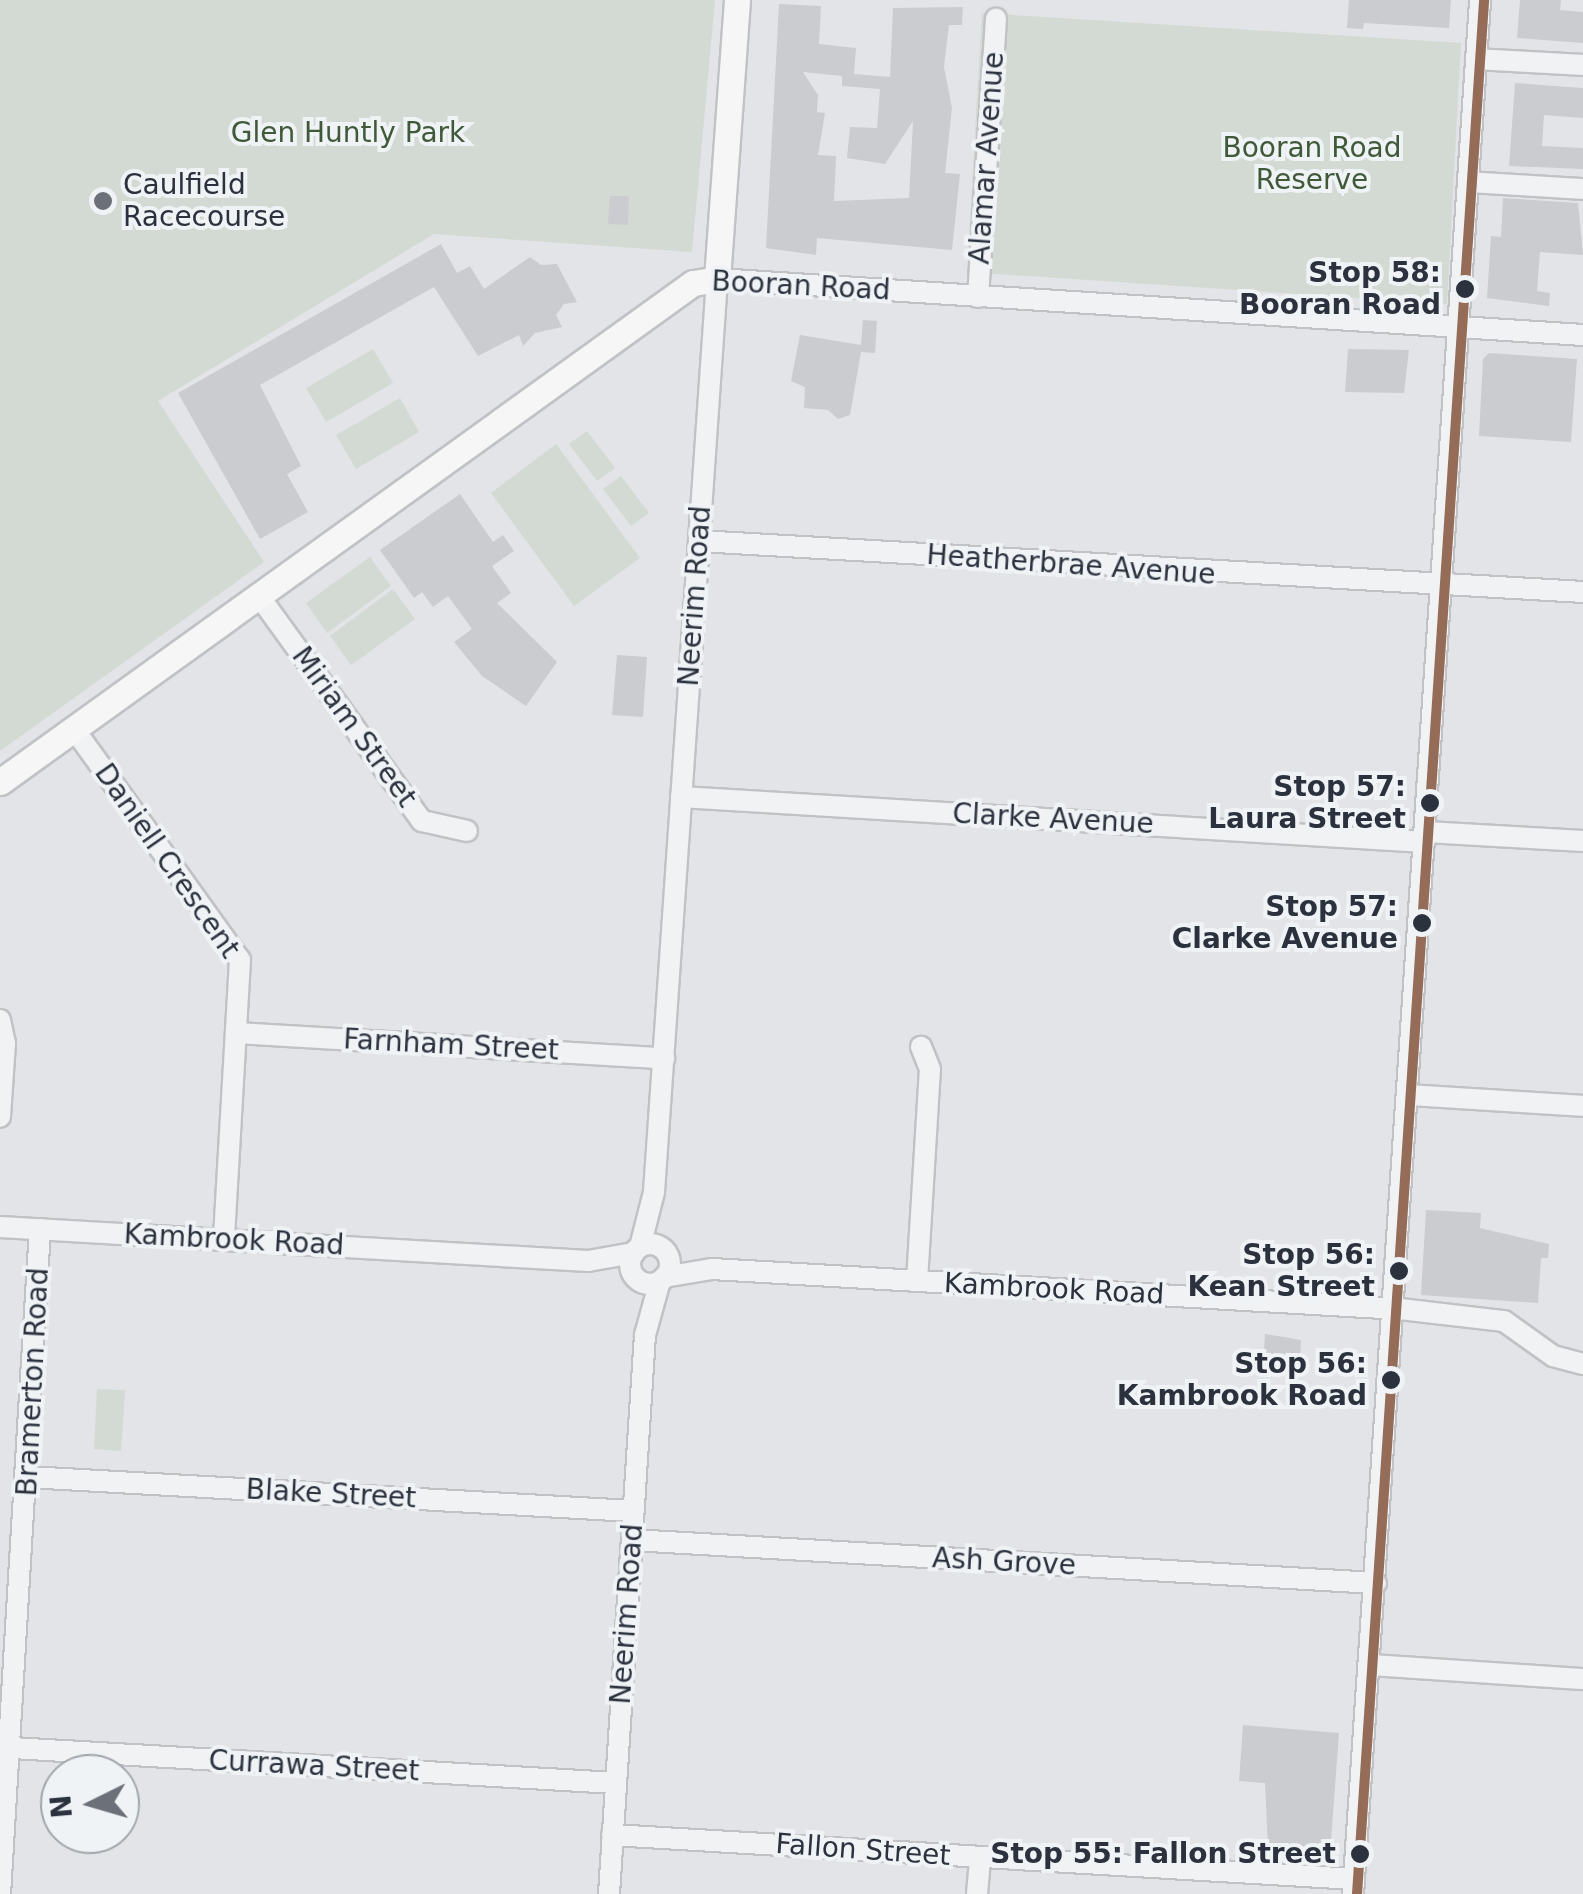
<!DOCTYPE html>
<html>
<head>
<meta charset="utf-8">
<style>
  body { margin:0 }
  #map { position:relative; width:1583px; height:1894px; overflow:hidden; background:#e2e4e7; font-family:"DejaVu Sans",sans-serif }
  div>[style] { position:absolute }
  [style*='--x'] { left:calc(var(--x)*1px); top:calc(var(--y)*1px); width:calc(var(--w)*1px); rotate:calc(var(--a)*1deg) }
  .green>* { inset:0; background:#d3dad3 }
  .building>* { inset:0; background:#cbcccf }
  .roads { filter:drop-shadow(2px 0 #c1c2c5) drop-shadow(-2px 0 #c1c2c5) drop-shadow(0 2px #c1c2c5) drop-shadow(0 -2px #c1c2c5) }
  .minor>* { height:20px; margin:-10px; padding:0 10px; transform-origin:10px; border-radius:10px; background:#f1f2f4 }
  .minor>.ring { margin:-10px; padding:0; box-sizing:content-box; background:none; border:20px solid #f1f2f4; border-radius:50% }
  .major>* { height:25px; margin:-12.5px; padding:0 12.5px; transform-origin:12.5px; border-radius:12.5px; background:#f6f6f6 }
  .tram-1>* { height:10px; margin:-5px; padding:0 5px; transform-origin:5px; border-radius:5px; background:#956c58 }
  .dots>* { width:28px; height:28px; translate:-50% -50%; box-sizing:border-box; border:5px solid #f0f3f6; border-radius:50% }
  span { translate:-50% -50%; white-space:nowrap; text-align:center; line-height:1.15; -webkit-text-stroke:8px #f0f3f6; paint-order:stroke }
  .park-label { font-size:28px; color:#3f5939 }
  .street-label { font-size:28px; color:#2b323e }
  .poi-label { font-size:28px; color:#2b323e }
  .left { translate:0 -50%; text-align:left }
  .stop-label { font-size:28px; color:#2b323e; font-weight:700 }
  .right { translate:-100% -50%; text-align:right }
  .north { position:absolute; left:40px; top:1754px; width:100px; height:100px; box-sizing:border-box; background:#f0f3f6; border:2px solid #a1a6ac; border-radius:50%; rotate:265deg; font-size:28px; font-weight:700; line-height:40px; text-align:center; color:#2b323e }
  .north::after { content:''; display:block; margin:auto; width:35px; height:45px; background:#6b7079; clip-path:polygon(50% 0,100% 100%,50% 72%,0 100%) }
</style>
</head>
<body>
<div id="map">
  <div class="green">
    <i style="clip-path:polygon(0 0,715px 0,692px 252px,434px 234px,158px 401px,264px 562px,0 751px)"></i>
    <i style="clip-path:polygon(982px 13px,1461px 43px,1447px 304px,967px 272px)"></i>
    <i style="clip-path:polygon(373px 349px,393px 383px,326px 422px,306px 388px)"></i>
    <i style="clip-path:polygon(400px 398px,419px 432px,356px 469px,336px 435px)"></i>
    <i style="clip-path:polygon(587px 431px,615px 468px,597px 481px,569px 444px)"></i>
    <i style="clip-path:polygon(556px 444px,640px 558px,574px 606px,491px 493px)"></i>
    <i style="clip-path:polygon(621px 476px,649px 513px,631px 526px,603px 489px)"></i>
    <i style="clip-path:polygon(370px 557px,391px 586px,327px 633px,306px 603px)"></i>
    <i style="clip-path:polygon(393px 589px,415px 619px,351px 665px,330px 636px)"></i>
    <i style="clip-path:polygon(97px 1389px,125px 1390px,121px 1451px,94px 1449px)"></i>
  </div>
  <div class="building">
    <i style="clip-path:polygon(1349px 0,1451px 0,1449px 28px,1364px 23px,1363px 29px,1347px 28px)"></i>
    <i style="clip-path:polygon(1520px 0,1561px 0,1560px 10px,1583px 12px,1583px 43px,1517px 38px)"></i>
    <i style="clip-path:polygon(evenodd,779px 4px,821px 6px,819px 44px,856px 48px,854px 74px,890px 77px,893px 8px,963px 7px,962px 25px,949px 25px,944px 67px,952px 108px,945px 173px,960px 174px,952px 250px,817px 238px,816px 255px,766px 248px,779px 4px,803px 72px,842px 76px,842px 86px,880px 89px,877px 128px,850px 127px,847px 158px,885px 164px,913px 121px,909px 198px,834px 201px,836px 156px,818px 155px,825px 113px,817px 112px,818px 95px,803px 72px)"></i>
    <i style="clip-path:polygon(1515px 83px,1583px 88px,1583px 118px,1544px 115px,1542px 146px,1583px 148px,1583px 169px,1509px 166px)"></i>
    <i style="clip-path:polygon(610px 196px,629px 196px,628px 225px,608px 224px)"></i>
    <i style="clip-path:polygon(1503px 198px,1578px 203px,1583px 255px,1540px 252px,1537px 291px,1550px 293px,1549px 306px,1487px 298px,1491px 236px,1501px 237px)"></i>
    <i style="clip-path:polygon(441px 244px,457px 273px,470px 266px,484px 289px,530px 257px,541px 265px,557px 264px,577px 302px,564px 304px,556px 315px,562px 327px,535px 333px,523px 346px,519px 335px,478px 356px,434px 287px,260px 385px,301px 466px,287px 474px,308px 512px,260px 539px,178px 393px)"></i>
    <i style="clip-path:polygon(863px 320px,877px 321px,875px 353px,861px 352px,850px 415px,838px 419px,828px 410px,804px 408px,805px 387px,791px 381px,800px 335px,861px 345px)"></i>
    <i style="clip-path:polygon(1348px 349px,1409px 350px,1404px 393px,1345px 392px)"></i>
    <i style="clip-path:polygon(1489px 353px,1577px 359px,1571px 442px,1479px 436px,1483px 359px)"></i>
    <i style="clip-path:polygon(460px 494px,493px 542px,503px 535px,514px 551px,492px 566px,511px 593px,497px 603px,557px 662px,526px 706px,482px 676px,454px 642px,472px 629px,448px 596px,433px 607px,422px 592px,414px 598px,380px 550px)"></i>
    <i style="clip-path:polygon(617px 655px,647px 657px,643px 717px,612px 715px)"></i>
    <i style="clip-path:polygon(1426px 1210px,1481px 1213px,1480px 1228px,1549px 1244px,1548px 1258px,1541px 1258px,1538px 1303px,1421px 1295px)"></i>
    <i style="clip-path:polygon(1265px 1334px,1301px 1340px,1300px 1367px,1263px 1365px)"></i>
    <i style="clip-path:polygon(1243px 1725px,1339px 1733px,1330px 1854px,1268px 1849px,1265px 1783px,1239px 1781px)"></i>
  </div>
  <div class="roads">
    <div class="minor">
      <i style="--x:1476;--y:59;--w:107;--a:3.2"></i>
      <i style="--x:1468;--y:182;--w:115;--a:3.5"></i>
      <i style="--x:978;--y:297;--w:279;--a:-86.3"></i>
      <i style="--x:699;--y:541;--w:885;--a:3.3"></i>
      <i style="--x:259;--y:596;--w:278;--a:54.1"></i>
      <i style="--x:422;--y:821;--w:46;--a:12.5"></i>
      <i style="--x:74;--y:729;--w:284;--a:54.3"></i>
      <i style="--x:240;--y:960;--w:280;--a:93.3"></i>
      <i style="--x:681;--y:797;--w:745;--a:3.46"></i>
      <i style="--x:1426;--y:832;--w:157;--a:3.3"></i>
      <i style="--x:0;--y:1020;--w:24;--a:78"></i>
      <i style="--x:5;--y:1043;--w:74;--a:93.9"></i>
      <i style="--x:238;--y:1033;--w:427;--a:3.4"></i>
      <i style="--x:1409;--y:1095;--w:174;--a:3.6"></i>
      <i style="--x:0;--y:1227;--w:589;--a:3.31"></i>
      <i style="--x:588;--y:1261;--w:47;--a:-9.9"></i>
      <i class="ring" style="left:630px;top:1244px;width:20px;height:20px"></i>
      <i style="--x:640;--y:1247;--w:57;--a:-75.7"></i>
      <i style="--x:654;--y:1192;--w:915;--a:-86.05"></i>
      <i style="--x:717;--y:279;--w:868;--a:3.7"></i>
      <i style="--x:664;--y:1277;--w:49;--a:-9.5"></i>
      <i style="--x:712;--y:1269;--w:689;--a:3.33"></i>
      <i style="--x:1400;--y:1309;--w:105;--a:6.6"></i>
      <i style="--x:1504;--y:1321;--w:60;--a:35.5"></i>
      <i style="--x:1553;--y:1356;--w:31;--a:15"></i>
      <i style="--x:917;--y:1281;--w:212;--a:-86.5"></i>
      <i style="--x:930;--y:1069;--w:24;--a:-112"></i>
      <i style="--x:28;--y:1477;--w:606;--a:3.22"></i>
      <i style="--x:632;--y:1540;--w:745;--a:3.31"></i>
      <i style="--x:1370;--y:1665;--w:213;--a:3.8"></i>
      <i style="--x:12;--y:1748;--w:605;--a:3.32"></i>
      <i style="--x:612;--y:1835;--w:743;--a:3.39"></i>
      <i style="--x:0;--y:1894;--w:666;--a:-86.56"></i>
      <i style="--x:609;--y:1894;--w:560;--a:-86.32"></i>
      <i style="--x:645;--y:1335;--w:56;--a:-74.5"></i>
      <i style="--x:977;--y:1894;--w:36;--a:-85"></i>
      <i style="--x:1353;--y:1894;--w:1898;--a:-86.16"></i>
    </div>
    <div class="major">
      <i style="--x:0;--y:782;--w:854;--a:-35.76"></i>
      <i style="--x:693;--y:283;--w:24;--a:-9"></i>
      <i style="--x:717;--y:279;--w:280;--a:-85.9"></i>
    </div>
  </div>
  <div class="tram-1">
    <i style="--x:1357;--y:1894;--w:1898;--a:-86.16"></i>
  </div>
  <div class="dots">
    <i style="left:103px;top:201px;background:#6b7079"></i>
    <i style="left:1465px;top:289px;background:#2b323e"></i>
    <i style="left:1430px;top:803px;background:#2b323e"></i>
    <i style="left:1422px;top:923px;background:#2b323e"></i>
    <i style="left:1399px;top:1271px;background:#2b323e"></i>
    <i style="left:1391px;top:1380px;background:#2b323e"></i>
    <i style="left:1360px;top:1854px;background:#2b323e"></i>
  </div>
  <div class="park-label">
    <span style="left:348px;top:133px">Glen Huntly Park</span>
    <span style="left:1312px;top:164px">Booran Road<br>Reserve</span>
  </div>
  <div class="street-label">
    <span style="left:987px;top:158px;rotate:-86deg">Alamar Avenue</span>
    <span style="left:801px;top:286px;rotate:3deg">Booran Road</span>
    <span style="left:1071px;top:565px;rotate:4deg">Heatherbrae Avenue</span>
    <span style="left:695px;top:596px;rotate:-86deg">Neerim Road</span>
    <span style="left:354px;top:727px;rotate:54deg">Miriam Street</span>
    <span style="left:1053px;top:819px;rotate:3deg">Clarke Avenue</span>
    <span style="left:167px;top:861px;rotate:55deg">Daniell Crescent</span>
    <span style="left:451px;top:1045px;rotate:3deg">Farnham Street</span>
    <span style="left:234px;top:1240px;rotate:3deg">Kambrook Road</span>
    <span style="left:1054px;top:1289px;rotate:3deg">Kambrook Road</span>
    <span style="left:33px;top:1382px;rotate:-87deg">Bramerton Road</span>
    <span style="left:331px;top:1494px;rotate:3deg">Blake Street</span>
    <span style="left:1004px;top:1562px;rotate:3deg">Ash Grove</span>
    <span style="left:627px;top:1614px;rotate:-86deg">Neerim Road</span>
    <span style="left:314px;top:1766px;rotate:3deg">Currawa Street</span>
    <span style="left:863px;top:1850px;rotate:4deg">Fallon Street</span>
  </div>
  <div class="poi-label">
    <span class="left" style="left:123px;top:201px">Caulfield<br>Racecourse</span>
  </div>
  <div class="stop-label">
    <span class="right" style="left:1441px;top:289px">Stop 58:<br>Booran Road</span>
    <span class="right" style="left:1406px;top:803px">Stop 57:<br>Laura Street</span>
    <span class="right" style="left:1398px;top:923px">Stop 57:<br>Clarke Avenue</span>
    <span class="right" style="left:1375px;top:1271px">Stop 56:<br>Kean Street</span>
    <span class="right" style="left:1367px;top:1380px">Stop 56:<br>Kambrook Road</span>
    <span class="right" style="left:1336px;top:1854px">Stop 55: Fallon Street</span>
  </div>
  <div class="north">N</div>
</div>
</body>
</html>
